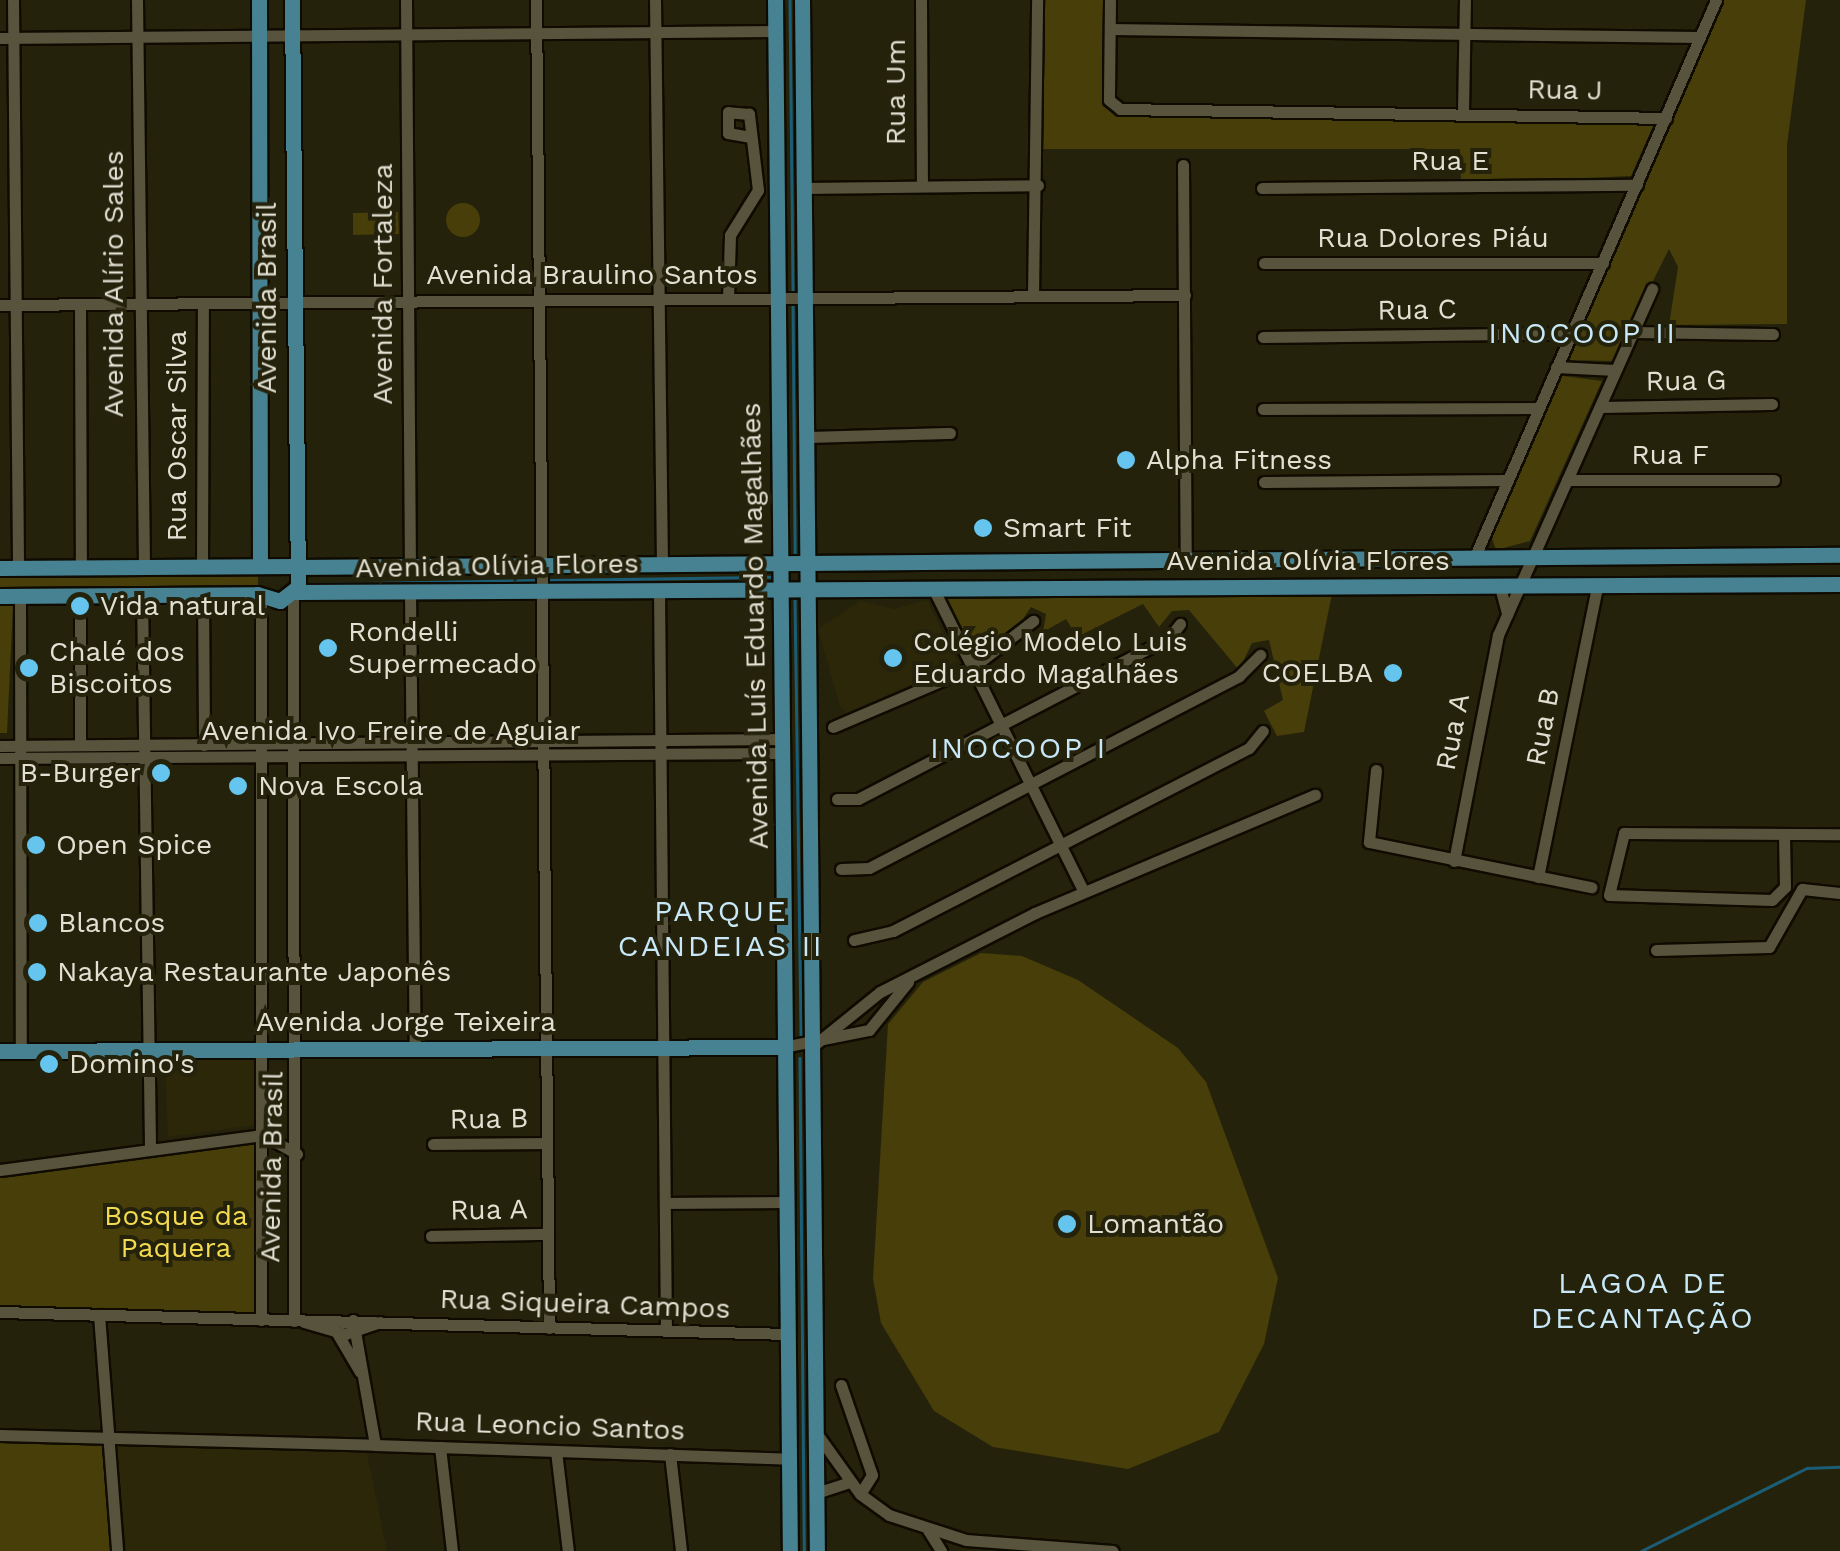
<!DOCTYPE html>
<html>
<head>
<meta charset="utf-8">
<style>
  body { margin:0 }
  #map { position:relative; width:1840px; height:1551px; overflow:hidden; background:#25220c; font-family:"Work Sans",sans-serif }
  div>[style] { position:absolute }
  [style*='--x'] { left:calc(var(--x)*1px); top:calc(var(--y)*1px); width:calc(var(--w)*1px); rotate:calc(var(--a)*1deg) }
  .built>* { inset:0; background:#2c2709 }
  .green>* { inset:0; background:#473e09 }
  .round { border-radius:50% }
  .stream>* { height:2.5px; margin:-1.25px; padding:0 1.25px; transform-origin:1.25px; border-radius:1.25px; background:#1c5d76 }
  .roads { filter:drop-shadow(2px 0 #0f0b00) drop-shadow(-2px 0 #0f0b00) drop-shadow(0 2px #0f0b00) drop-shadow(0 -2px #0f0b00) }
  .minor>* { height:11px; margin:-5.5px; padding:0 5.5px; transform-origin:5.5px; border-radius:5.5px; background:#57533c }
  .major>* { height:15px; margin:-7.5px; padding:0 7.5px; transform-origin:7.5px; border-radius:7.5px; background:#468292 }
  .dots>* { width:28px; height:28px; translate:-50% -50%; box-sizing:border-box; border:5px solid #25220c; border-radius:50% }
  span { translate:-50% -50%; white-space:nowrap; text-align:center; line-height:1.15; -webkit-text-stroke:8px #25220c; paint-order:stroke }
  .street-label { font-size:28px; color:#e2e0d3 }
  .poi-label { font-size:28px; color:#e2e0d3 }
  .left { translate:0 -50%; text-align:left }
  .right { translate:-100% -50%; text-align:right }
  .park-label { font-size:28px; color:#f2db4f }
  .neighbourhood-label { font-size:30px; color:#c8e8f8; letter-spacing:2.5px }
</style>
</head>
<body>
<div id="map">
  <div class="built">
    <i style="clip-path:polygon(927px 600px,957px 661px,853px 720px,840px 706px,818px 629px,860px 601px,894px 609px)"></i>
    <i style="clip-path:polygon(165px 1056px,255px 1058px,254px 1125px,168px 1137px)"></i>
    <i style="clip-path:polygon(116px 1436px,365px 1444px,387px 1551px,126px 1551px)"></i>
  </div>
  <div class="green">
    <i style="clip-path:polygon(1040px 0,1104px 0,1103px 102px,1122px 113px,1655px 122px,1631px 176px,1461px 183px,1460px 149px,1042px 149px)"></i>
    <i style="clip-path:polygon(1722px 0,1806px 0,1787px 145px,1787px 324px,1669px 325px,1678px 267px,1669px 249px,1613px 361px,1569px 360px)"></i>
    <i class="round" style="left:446px;top:203px;width:34px;height:34px"></i>
    <i style="clip-path:polygon(398px 212px,399px 234px,353px 235px,353px 213px)"></i>
    <i style="clip-path:polygon(1556px 375px,1602px 381px,1530px 541px,1496px 550px,1490px 533px)"></i>
    <i style="clip-path:polygon(258px 566px,258px 595px,0 596px,0 569px)"></i>
    <i style="clip-path:polygon(1333px 589px,1304px 732px,1277px 736px,1264px 711px,1283px 700px,1269px 640px,1252px 643px,1239px 670px,1189px 610px,1172px 611px,1159px 627px,1143px 604px,1077px 637px,1066px 619px,1043px 632px,1046px 614px,1031px 607px,1013px 634px,973px 658px,941px 593px)"></i>
    <i style="clip-path:polygon(0 605px,13px 605px,7px 733px,0 733px)"></i>
    <i style="clip-path:polygon(981px 953px,1022px 956px,1078px 980px,1178px 1048px,1206px 1082px,1278px 1278px,1264px 1344px,1219px 1432px,1128px 1469px,993px 1447px,934px 1411px,881px 1323px,873px 1279px,888px 1024px,923px 982px)"></i>
    <i style="clip-path:polygon(257px 1141px,262px 1315px,0 1307px,0 1177px)"></i>
    <i style="clip-path:polygon(0 1435px,109px 1436px,114px 1551px,0 1551px)"></i>
  </div>
  <div class="stream">
    <i style="--x:790;--y:0;--w:294;--a:89.4"></i>
    <i style="--x:793;--y:302;--w:253;--a:89.5"></i>
    <i style="--x:548;--y:580;--w:225;--a:-0.8"></i>
    <i style="--x:307;--y:584;--w:228;--a:-1"></i>
    <i style="--x:795;--y:598;--w:438;--a:89.2"></i>
    <i style="--x:800;--y:1058;--w:493;--a:89.5"></i>
    <i style="--x:1641;--y:1551;--w:186;--a:-26.6"></i>
    <i style="--x:1807;--y:1468;--w:33;--a:-2"></i>
  </div>
  <div class="roads">
    <div class="minor">
      <i style="--x:13;--y:0;--w:567;--a:89.49"></i>
      <i style="--x:137;--y:0;--w:568;--a:89.29"></i>
      <i style="--x:406;--y:0;--w:567;--a:89.6"></i>
      <i style="--x:536;--y:0;--w:1328;--a:89.44"></i>
      <i style="--x:655;--y:0;--w:565;--a:89.29"></i>
      <i style="--x:921;--y:0;--w:185;--a:89.7"></i>
      <i style="--x:1110;--y:0;--w:100;--a:90.6"></i>
      <i style="--x:1109;--y:100;--w:14;--a:39"></i>
      <i style="--x:1120;--y:109;--w:546;--a:0.94"></i>
      <i style="--x:1110;--y:29;--w:590;--a:0.78"></i>
      <i style="--x:0;--y:38;--w:775;--a:-0.52"></i>
      <i style="--x:1463;--y:113;--w:113;--a:-89"></i>
      <i style="--x:1183;--y:165;--w:395;--a:89.6"></i>
      <i style="--x:803;--y:188;--w:235;--a:-0.7"></i>
      <i style="--x:1262;--y:188;--w:375;--a:-0.5"></i>
      <i style="--x:1264;--y:263;--w:339;--a:0"></i>
      <i style="--x:1033;--y:296;--w:296;--a:-89.2"></i>
      <i style="--x:728;--y:299;--w:64;--a:-88.2"></i>
      <i style="--x:730;--y:235;--w:53;--a:-58.1"></i>
      <i style="--x:758;--y:190;--w:77;--a:-96.8"></i>
      <i style="--x:749;--y:114;--w:21;--a:-175"></i>
      <i style="--x:728;--y:112;--w:21;--a:90"></i>
      <i style="--x:728;--y:133;--w:23;--a:10"></i>
      <i style="--x:0;--y:305;--w:1185;--a:-0.48"></i>
      <i style="--x:80;--y:306;--w:260;--a:89.8"></i>
      <i style="--x:1632;--y:332;--w:141;--a:0.8"></i>
      <i style="--x:1263;--y:337;--w:308;--a:-0.7"></i>
      <i style="--x:1556;--y:367;--w:59;--a:2.9"></i>
      <i style="--x:1600;--y:407;--w:172;--a:-1"></i>
      <i style="--x:1263;--y:409;--w:275;--a:-0.2"></i>
      <i style="--x:805;--y:437;--w:145;--a:-1.6"></i>
      <i style="--x:1567;--y:480;--w:207;--a:0"></i>
      <i style="--x:1264;--y:482;--w:243;--a:-0.5"></i>
      <i style="--x:1475;--y:556;--w:606;--a:-66.57"></i>
      <i style="--x:202;--y:568;--w:264;--a:-89.8"></i>
      <i style="--x:1500;--y:587;--w:28;--a:75"></i>
      <i style="--x:933;--y:588;--w:339;--a:63.6"></i>
      <i style="--x:659;--y:590;--w:741;--a:89.46"></i>
      <i style="--x:142;--y:593;--w:555;--a:89.17"></i>
      <i style="--x:203;--y:593;--w:152;--a:89.6"></i>
      <i style="--x:410;--y:593;--w:454;--a:89.4"></i>
      <i style="--x:293;--y:594;--w:727;--a:89.92"></i>
      <i style="--x:80;--y:596;--w:149;--a:90"></i>
      <i style="--x:20;--y:597;--w:454;--a:89.9"></i>
      <i style="--x:261;--y:597;--w:723;--a:90"></i>
      <i style="--x:833;--y:727;--w:152;--a:-23.2"></i>
      <i style="--x:973;--y:667;--w:76;--a:-37.5"></i>
      <i style="--x:0;--y:746;--w:783;--a:-0.51"></i>
      <i style="--x:0;--y:758;--w:783;--a:-0.37"></i>
      <i style="--x:1376;--y:770;--w:72;--a:95.6"></i>
      <i style="--x:1369;--y:842;--w:227;--a:11.5"></i>
      <i style="--x:837;--y:799;--w:21;--a:0"></i>
      <i style="--x:858;--y:799;--w:350;--a:-27.4"></i>
      <i style="--x:1169;--y:638;--w:18;--a:-52"></i>
      <i style="--x:1784;--y:835;--w:52;--a:88.9"></i>
      <i style="--x:1785;--y:887;--w:18;--a:135"></i>
      <i style="--x:1772;--y:900;--w:163;--a:-178.2"></i>
      <i style="--x:1609;--y:895;--w:64;--a:-76.4"></i>
      <i style="--x:1624;--y:833;--w:216;--a:0.3"></i>
      <i style="--x:1454;--y:861;--w:230;--a:-79"></i>
      <i style="--x:1498;--y:635;--w:379;--a:-66"></i>
      <i style="--x:841;--y:869;--w:28;--a:-2"></i>
      <i style="--x:869;--y:868;--w:417;--a:-27.4"></i>
      <i style="--x:1239;--y:676;--w:30;--a:-45"></i>
      <i style="--x:1538;--y:877;--w:297;--a:-78.5"></i>
      <i style="--x:854;--y:940;--w:40;--a:-13"></i>
      <i style="--x:893;--y:931;--w:400;--a:-27.2"></i>
      <i style="--x:1249;--y:748;--w:22;--a:-51"></i>
      <i style="--x:1656;--y:950;--w:113;--a:-1.5"></i>
      <i style="--x:1769;--y:947;--w:67;--a:-60.4"></i>
      <i style="--x:1802;--y:889;--w:38;--a:6"></i>
      <i style="--x:813;--y:1046;--w:86;--a:-38.9"></i>
      <i style="--x:880;--y:992;--w:174;--a:-27"></i>
      <i style="--x:1035;--y:913;--w:304;--a:-22.9"></i>
      <i style="--x:783;--y:1047;--w:88;--a:-11.2"></i>
      <i style="--x:869;--y:1030;--w:62;--a:-50.9"></i>
      <i style="--x:433;--y:1144;--w:113;--a:-0.5"></i>
      <i style="--x:0;--y:1170;--w:265;--a:-7.6"></i>
      <i style="--x:263;--y:1135;--w:39;--a:29"></i>
      <i style="--x:666;--y:1203;--w:119;--a:-0.5"></i>
      <i style="--x:431;--y:1236;--w:117;--a:-1"></i>
      <i style="--x:0;--y:1312;--w:788;--a:1.6"></i>
      <i style="--x:99;--y:1315;--w:237;--a:85.6"></i>
      <i style="--x:353;--y:1320;--w:127;--a:80"></i>
      <i style="--x:375;--y:1445;--w:415;--a:1.9"></i>
      <i style="--x:304;--y:1322;--w:43;--a:16.3"></i>
      <i style="--x:345;--y:1334;--w:37;--a:-19"></i>
      <i style="--x:334;--y:1328;--w:51;--a:59.4"></i>
      <i style="--x:841;--y:1385;--w:95;--a:71"></i>
      <i style="--x:872;--y:1475;--w:22;--a:122"></i>
      <i style="--x:817;--y:1434;--w:74;--a:54.4"></i>
      <i style="--x:860;--y:1494;--w:36;--a:36"></i>
      <i style="--x:889;--y:1515;--w:81;--a:18"></i>
      <i style="--x:966;--y:1540;--w:147;--a:4.3"></i>
      <i style="--x:0;--y:1435;--w:375;--a:1.5"></i>
      <i style="--x:440;--y:1447;--w:105;--a:83.4"></i>
      <i style="--x:556;--y:1451;--w:101;--a:83.2"></i>
      <i style="--x:670;--y:1454;--w:98;--a:83.5"></i>
      <i style="--x:816;--y:1493;--w:36;--a:-18"></i>
      <i style="--x:928;--y:1530;--w:25;--a:58"></i>
    </div>
    <div class="major">
      <i style="--x:259;--y:0;--w:564;--a:89.9"></i>
      <i style="--x:775;--y:0;--w:1551;--a:89.45"></i>
      <i style="--x:802;--y:0;--w:1551;--a:89.45"></i>
      <i style="--x:295;--y:567;--w:1545;--a:-0.45"></i>
      <i style="--x:0;--y:568;--w:295;--a:-0.4"></i>
      <i style="--x:295;--y:592;--w:1545;--a:-0.3"></i>
      <i style="--x:0;--y:596;--w:257;--a:-0.4"></i>
      <i style="--x:257;--y:594;--w:24;--a:17"></i>
      <i style="--x:280;--y:601;--w:23;--a:-38"></i>
      <i style="--x:298;--y:587;--w:587;--a:-90.59"></i>
      <i style="--x:0;--y:1051;--w:783;--a:-0.29"></i>
    </div>
  </div>
  <div class="dots">
    <i style="left:1126px;top:460px;background:#65c5ee"></i>
    <i style="left:983px;top:528px;background:#65c5ee"></i>
    <i style="left:80px;top:606px;background:#65c5ee"></i>
    <i style="left:328px;top:648px;background:#65c5ee"></i>
    <i style="left:893px;top:658px;background:#65c5ee"></i>
    <i style="left:29px;top:668px;background:#65c5ee"></i>
    <i style="left:1393px;top:673px;background:#65c5ee"></i>
    <i style="left:161px;top:773px;background:#65c5ee"></i>
    <i style="left:238px;top:786px;background:#65c5ee"></i>
    <i style="left:36px;top:845px;background:#65c5ee"></i>
    <i style="left:38px;top:923px;background:#65c5ee"></i>
    <i style="left:37px;top:972px;background:#65c5ee"></i>
    <i style="left:49px;top:1064px;background:#65c5ee"></i>
    <i style="left:1067px;top:1224px;background:#65c5ee"></i>
  </div>
  <div class="street-label">
    <span style="left:1565px;top:90px;rotate:1deg">Rua J</span>
    <span style="left:896px;top:92px;rotate:-90deg">Rua Um</span>
    <span style="left:1450px;top:161px">Rua E</span>
    <span style="left:1433px;top:238px">Rua Dolores Piáu</span>
    <span style="left:592px;top:275px">Avenida Braulino Santos</span>
    <span style="left:114px;top:284px;rotate:-90deg">Avenida Alírio Sales</span>
    <span style="left:383px;top:284px;rotate:-90deg">Avenida Fortaleza</span>
    <span style="left:267px;top:298px;rotate:-90deg">Avenida Brasil</span>
    <span style="left:1417px;top:310px;rotate:-1deg">Rua C</span>
    <span style="left:1686px;top:381px;rotate:-1deg">Rua G</span>
    <span style="left:177px;top:436px;rotate:-90deg">Rua Oscar Silva</span>
    <span style="left:1670px;top:455px">Rua F</span>
    <span style="left:1308px;top:561px">Avenida Olívia Flores</span>
    <span style="left:497px;top:566px;rotate:-1deg">Avenida Olívia Flores</span>
    <span style="left:755px;top:626px;rotate:-91deg">Avenida Luís Eduardo Magalhães</span>
    <span style="left:1543px;top:727px;rotate:-79deg">Rua B</span>
    <span style="left:391px;top:731px">Avenida Ivo Freire de Aguiar</span>
    <span style="left:1453px;top:732px;rotate:-79deg">Rua A</span>
    <span style="left:406px;top:1022px">Avenida Jorge Teixeira</span>
    <span style="left:489px;top:1119px;rotate:-1deg">Rua B</span>
    <span style="left:272px;top:1167px;rotate:-89deg">Avenida Brasil</span>
    <span style="left:489px;top:1210px;rotate:-1deg">Rua A</span>
    <span style="left:585px;top:1304px;rotate:2deg">Rua Siqueira Campos</span>
    <span style="left:550px;top:1426px;rotate:2deg">Rua Leoncio Santos</span>
  </div>
  <div class="poi-label">
    <span class="left" style="left:1146px;top:460px">Alpha Fitness</span>
    <span class="left" style="left:1003px;top:528px">Smart Fit</span>
    <span class="left" style="left:100px;top:606px">Vida natural</span>
    <span class="left" style="left:348px;top:648px">Rondelli<br>Supermecado</span>
    <span class="left" style="left:913px;top:658px">Colégio Modelo Luis<br>Eduardo Magalhães</span>
    <span class="left" style="left:49px;top:668px">Chalé dos<br>Biscoitos</span>
    <span class="right" style="left:1373px;top:673px">COELBA</span>
    <span class="right" style="left:141px;top:773px">B-Burger</span>
    <span class="left" style="left:258px;top:786px">Nova Escola</span>
    <span class="left" style="left:56px;top:845px">Open Spice</span>
    <span class="left" style="left:58px;top:923px">Blancos</span>
    <span class="left" style="left:57px;top:972px">Nakaya Restaurante Japonês</span>
    <span class="left" style="left:69px;top:1064px">Domino's</span>
    <span class="left" style="left:1087px;top:1224px">Lomantão</span>
  </div>
  <div class="park-label">
    <span style="left:176px;top:1232px">Bosque da<br>Paquera</span>
  </div>
  <div class="neighbourhood-label">
    <span style="left:1583px;top:333px">INOCOOP II</span>
    <span style="left:1019px;top:748px">INOCOOP I</span>
    <span style="left:721px;top:928px">PARQUE<br>CANDEIAS II</span>
    <span style="left:1643px;top:1300px">LAGOA DE<br>DECANTAÇÃO</span>
  </div>
</div>
</body>
</html>
